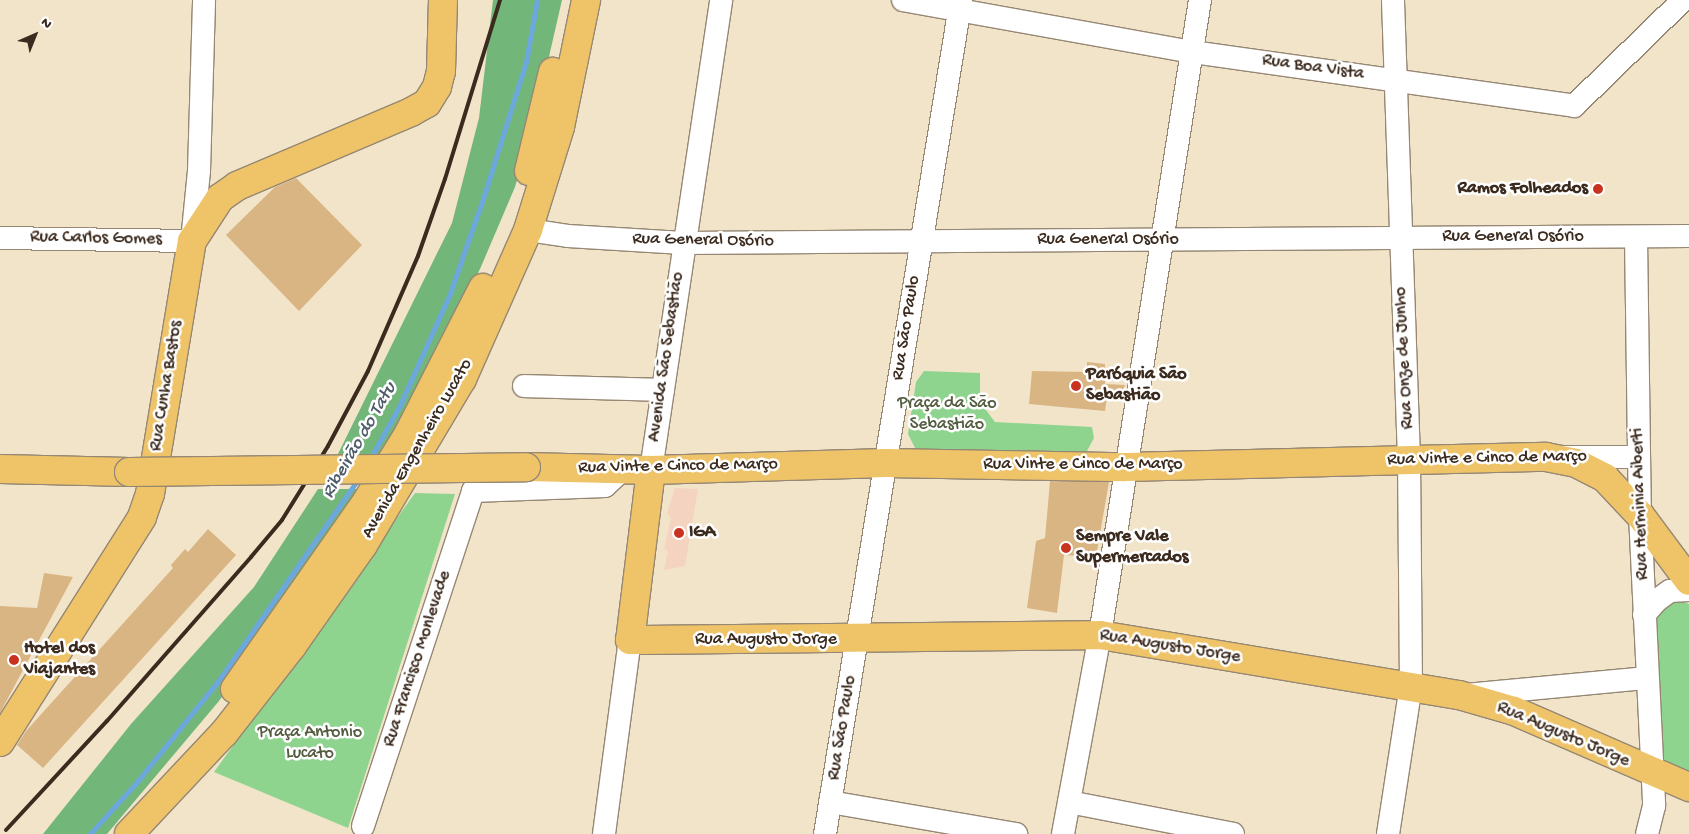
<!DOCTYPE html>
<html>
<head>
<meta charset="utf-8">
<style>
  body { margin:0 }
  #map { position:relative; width:1689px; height:834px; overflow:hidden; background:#f2e4c9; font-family:"Gochi Hand",sans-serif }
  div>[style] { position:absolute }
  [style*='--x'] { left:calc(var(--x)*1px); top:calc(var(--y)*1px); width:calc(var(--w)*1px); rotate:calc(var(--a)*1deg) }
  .built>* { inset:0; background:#f4d3c0 }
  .green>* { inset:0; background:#8ed48e }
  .forest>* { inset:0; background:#72b679 }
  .stream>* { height:4.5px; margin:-2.25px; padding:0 2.25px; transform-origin:2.25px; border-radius:2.25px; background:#6da8dd }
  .building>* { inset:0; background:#dab584 }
  .roads { filter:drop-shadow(1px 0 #968774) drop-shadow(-1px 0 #968774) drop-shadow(0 1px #968774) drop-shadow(0 -1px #968774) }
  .minor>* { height:22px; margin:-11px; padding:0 11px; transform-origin:11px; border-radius:11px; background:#fff }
  .major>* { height:28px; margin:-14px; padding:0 14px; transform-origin:14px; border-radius:14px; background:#efc469 }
  .rail>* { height:4px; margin:-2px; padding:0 2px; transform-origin:2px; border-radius:2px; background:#3b2a1e }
  .bridges { filter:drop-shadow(1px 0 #968774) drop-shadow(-1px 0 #968774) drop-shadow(0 1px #968774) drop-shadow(0 -1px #968774) }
  .major-bridge>* { height:28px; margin:-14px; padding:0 14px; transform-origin:14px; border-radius:14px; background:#efc469 }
  .dots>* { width:14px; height:14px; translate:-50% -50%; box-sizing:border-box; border:2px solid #fff; border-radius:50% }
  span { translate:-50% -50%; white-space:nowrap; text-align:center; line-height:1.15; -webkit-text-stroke:5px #fff; paint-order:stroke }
  .street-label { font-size:18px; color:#3b2a1e }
  .poi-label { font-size:18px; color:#3b2a1e; font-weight:700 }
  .right { translate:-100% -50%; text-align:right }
  .left { translate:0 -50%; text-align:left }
  .park-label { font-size:18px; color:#545d40 }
  .water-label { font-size:19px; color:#4f5c6a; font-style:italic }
  .north { position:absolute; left:10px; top:10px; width:50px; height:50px; -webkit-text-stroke:4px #fff; paint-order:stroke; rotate:44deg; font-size:14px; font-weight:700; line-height:20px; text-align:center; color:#3b2a1e }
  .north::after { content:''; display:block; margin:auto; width:18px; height:22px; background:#3b2a1e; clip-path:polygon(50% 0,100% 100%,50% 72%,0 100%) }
</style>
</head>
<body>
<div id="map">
  <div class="built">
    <i style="clip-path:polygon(675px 488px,698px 489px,685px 566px,664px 570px,668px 551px,664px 549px,671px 518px,667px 513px)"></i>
  </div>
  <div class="green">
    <i style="clip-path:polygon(924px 371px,980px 373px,980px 402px,995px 422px,1092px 427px,1094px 438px,1087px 451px,917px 452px,908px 434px,916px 382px)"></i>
    <i style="clip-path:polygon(415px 493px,455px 494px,348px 828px,214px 772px)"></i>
    <i style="clip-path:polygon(1679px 600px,1689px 604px,1689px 785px,1660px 763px,1657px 617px,1666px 604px)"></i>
  </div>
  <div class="forest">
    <i style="clip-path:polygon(493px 0,562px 0,537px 109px,515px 187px,480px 269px,385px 457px,337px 456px,452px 223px,479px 118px)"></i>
    <i style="clip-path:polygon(318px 489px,367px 489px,219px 701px,107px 834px,43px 834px,131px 724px,254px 587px)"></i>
  </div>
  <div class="stream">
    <i style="--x:370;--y:459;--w:62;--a:-60.9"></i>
    <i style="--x:400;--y:405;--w:120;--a:-65.8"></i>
    <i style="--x:449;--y:296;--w:103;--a:-70.7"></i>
    <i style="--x:483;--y:199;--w:144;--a:-72.6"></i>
    <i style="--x:526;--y:62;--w:63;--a:-79.9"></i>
    <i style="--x:90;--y:834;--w:70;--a:-47.9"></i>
    <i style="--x:137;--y:782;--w:131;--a:-51.2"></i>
    <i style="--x:219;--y:680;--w:244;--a:-55.3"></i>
  </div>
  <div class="building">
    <i style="clip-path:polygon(296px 178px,362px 245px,299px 311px,226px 235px,275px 187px)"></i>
    <i style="clip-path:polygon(1087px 362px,1105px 364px,1105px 384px,1125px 385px,1119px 399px,1107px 397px,1105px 411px,1029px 404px,1032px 371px,1087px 372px)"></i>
    <i style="clip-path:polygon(1050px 481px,1109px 482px,1096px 557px,1064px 555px,1057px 613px,1027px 608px,1036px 541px,1045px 538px)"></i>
    <i style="clip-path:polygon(208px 529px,236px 555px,43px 768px,17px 745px,26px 731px,173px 568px,171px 565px,185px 549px,188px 552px)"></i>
    <i style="clip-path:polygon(44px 573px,73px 577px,0 713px,0 606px,37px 608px)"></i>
  </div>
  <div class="roads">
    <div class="minor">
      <i style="--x:903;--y:0;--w:294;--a:10.2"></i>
      <i style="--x:1192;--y:52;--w:386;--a:8"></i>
      <i style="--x:1574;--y:106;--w:152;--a:-44.2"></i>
      <i style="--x:528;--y:230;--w:40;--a:8.5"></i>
      <i style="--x:568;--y:236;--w:115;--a:3.5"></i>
      <i style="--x:683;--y:243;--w:1006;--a:-0.4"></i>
      <i style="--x:1636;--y:237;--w:278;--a:89.2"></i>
      <i style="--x:1640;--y:515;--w:291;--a:87.2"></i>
      <i style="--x:1654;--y:806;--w:29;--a:104"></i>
      <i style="--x:0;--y:238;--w:192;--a:0.9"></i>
      <i style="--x:192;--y:241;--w:70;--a:-84.3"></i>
      <i style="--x:199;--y:171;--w:171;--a:-88.3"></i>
      <i style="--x:524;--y:386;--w:139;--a:1.6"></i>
      <i style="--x:1563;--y:457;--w:76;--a:0"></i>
      <i style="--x:651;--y:470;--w:475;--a:-81.5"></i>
      <i style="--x:1644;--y:615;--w:18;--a:-49"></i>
      <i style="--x:1656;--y:601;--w:17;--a:-36"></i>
      <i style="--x:1670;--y:591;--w:19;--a:-3"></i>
      <i style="--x:1466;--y:695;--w:182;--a:-5.4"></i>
      <i style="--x:830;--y:802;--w:189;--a:9.8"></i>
      <i style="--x:1069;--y:802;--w:167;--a:11"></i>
      <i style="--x:363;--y:826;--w:353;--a:-71.8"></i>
      <i style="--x:473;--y:491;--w:132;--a:-2.2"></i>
      <i style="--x:605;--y:486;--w:25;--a:-43"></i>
      <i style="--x:604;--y:834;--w:196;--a:-82.4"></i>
      <i style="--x:825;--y:834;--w:845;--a:-80.74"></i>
      <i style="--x:1063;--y:834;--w:202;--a:-79.5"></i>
      <i style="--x:1100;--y:635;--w:643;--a:-81.05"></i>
      <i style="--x:1388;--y:834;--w:150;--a:-81.2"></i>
      <i style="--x:1411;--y:686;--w:227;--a:-90.5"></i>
      <i style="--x:1409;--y:459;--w:459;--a:-92"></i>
    </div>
    <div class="major">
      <i style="--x:529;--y:171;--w:102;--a:-76.4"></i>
      <i style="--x:526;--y:467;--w:125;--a:1.4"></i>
      <i style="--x:651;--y:470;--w:235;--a:-1.7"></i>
      <i style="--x:886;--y:463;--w:239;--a:1"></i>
      <i style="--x:1125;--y:467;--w:421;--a:-1.4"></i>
      <i style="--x:1546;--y:457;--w:31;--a:11"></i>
      <i style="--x:1576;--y:463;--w:33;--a:27"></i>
      <i style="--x:1605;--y:478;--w:51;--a:46.6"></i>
      <i style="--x:1640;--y:515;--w:82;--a:53.4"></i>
      <i style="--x:0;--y:469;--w:129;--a:1.3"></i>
      <i style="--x:651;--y:470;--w:171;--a:97"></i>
      <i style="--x:630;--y:640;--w:470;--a:-0.6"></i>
      <i style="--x:1100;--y:635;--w:364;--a:9.5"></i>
      <i style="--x:1459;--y:695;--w:57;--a:16.2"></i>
      <i style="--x:1514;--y:711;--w:191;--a:23.5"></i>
      <i style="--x:235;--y:689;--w:230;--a:-54.9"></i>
      <i style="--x:367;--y:501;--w:78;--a:-58.2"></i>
      <i style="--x:408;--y:435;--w:165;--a:-63"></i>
      <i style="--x:0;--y:742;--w:266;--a:-57.7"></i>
      <i style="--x:142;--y:517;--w:24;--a:-71"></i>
      <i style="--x:150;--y:494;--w:256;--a:-80.6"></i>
      <i style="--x:192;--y:241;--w:51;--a:-56.9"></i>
      <i style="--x:220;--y:198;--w:21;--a:-35"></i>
      <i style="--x:237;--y:186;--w:189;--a:-23"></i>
      <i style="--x:411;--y:112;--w:18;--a:-29"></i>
      <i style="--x:427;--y:103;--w:19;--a:-58"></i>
      <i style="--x:437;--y:87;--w:16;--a:-76"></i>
      <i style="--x:441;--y:71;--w:71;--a:-88.4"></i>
      <i style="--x:129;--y:834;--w:139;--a:-46.8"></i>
      <i style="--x:224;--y:733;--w:110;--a:-52"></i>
      <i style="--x:292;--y:646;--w:123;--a:-54.9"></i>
      <i style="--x:363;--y:545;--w:193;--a:-59.2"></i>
      <i style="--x:462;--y:379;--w:163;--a:-66.1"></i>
      <i style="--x:528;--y:230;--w:108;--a:-72.7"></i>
      <i style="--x:560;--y:127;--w:130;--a:-78.4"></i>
    </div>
  </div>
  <div class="rail">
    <i style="--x:6;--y:830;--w:149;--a:-47.2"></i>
    <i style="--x:107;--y:721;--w:218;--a:-48.7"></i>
    <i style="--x:251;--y:557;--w:48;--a:-50"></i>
    <i style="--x:282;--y:520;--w:87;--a:-58.1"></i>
    <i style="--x:328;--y:446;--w:85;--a:-61.9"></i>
    <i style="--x:368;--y:371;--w:125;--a:-66.5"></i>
    <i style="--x:418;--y:256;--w:82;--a:-70.7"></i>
    <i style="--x:445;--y:179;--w:187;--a:-72.9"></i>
  </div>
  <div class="bridges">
    <div class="major-bridge">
      <i style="--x:129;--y:472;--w:397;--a:-0.7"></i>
    </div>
  </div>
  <div class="dots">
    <i style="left:1598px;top:189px;background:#c8321e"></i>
    <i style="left:1076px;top:386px;background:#c8321e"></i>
    <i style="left:679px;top:533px;background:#c8321e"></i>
    <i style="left:1066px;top:548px;background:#c8321e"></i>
    <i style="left:14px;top:660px;background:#c8321e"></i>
  </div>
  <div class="street-label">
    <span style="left:1313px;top:68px;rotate:8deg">Rua Boa Vista</span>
    <span style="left:1513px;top:237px">Rua General Osório</span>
    <span style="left:96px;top:239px;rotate:1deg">Rua Carlos Gomes</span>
    <span style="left:1108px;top:240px">Rua General Osório</span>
    <span style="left:703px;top:241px;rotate:1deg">Rua General Osório</span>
    <span style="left:907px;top:328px;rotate:-81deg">Rua São Paulo</span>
    <span style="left:667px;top:357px;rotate:-82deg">Avenida São Sebastião</span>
    <span style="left:1405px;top:358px;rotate:-93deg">Rua Onze de Junho</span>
    <span style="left:167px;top:386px;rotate:-81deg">Rua Cunha Bastos</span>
    <span style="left:418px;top:449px;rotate:-60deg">Avenida Engenheiro Lucato</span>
    <span style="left:1487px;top:459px;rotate:-1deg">Rua Vinte e Cinco de Março</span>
    <span style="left:1083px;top:465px">Rua Vinte e Cinco de Março</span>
    <span style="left:678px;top:467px;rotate:-1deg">Rua Vinte e Cinco de Março</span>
    <span style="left:1641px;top:504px;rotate:-92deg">Rua Herminia Aiberti</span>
    <span style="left:766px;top:640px">Rua Augusto Jorge</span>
    <span style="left:1170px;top:647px;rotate:9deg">Rua Augusto Jorge</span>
    <span style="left:418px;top:659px;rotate:-72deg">Rua Francisco Monlevade</span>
    <span style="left:843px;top:728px;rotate:-81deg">Rua São Paulo</span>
    <span style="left:1563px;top:735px;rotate:23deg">Rua Augusto Jorge</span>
  </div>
  <div class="poi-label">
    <span class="right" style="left:1588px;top:189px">Ramos Folheados</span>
    <span class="left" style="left:1086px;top:386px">Paróquia São<br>Sebastião</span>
    <span class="left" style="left:689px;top:533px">IGA</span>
    <span class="left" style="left:1076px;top:548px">Sempre Vale<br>Supermercados</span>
    <span class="left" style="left:24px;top:660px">Hotel dos<br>Viajantes</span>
  </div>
  <div class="park-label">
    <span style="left:947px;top:415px">Praça da São<br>Sebastião</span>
    <span style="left:310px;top:744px">Praça Antonio<br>Lucato</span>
  </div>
  <div class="water-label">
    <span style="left:360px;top:441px;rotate:-60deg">Ribeirão do Tatu</span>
  </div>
  <div class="north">N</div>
</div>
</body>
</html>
